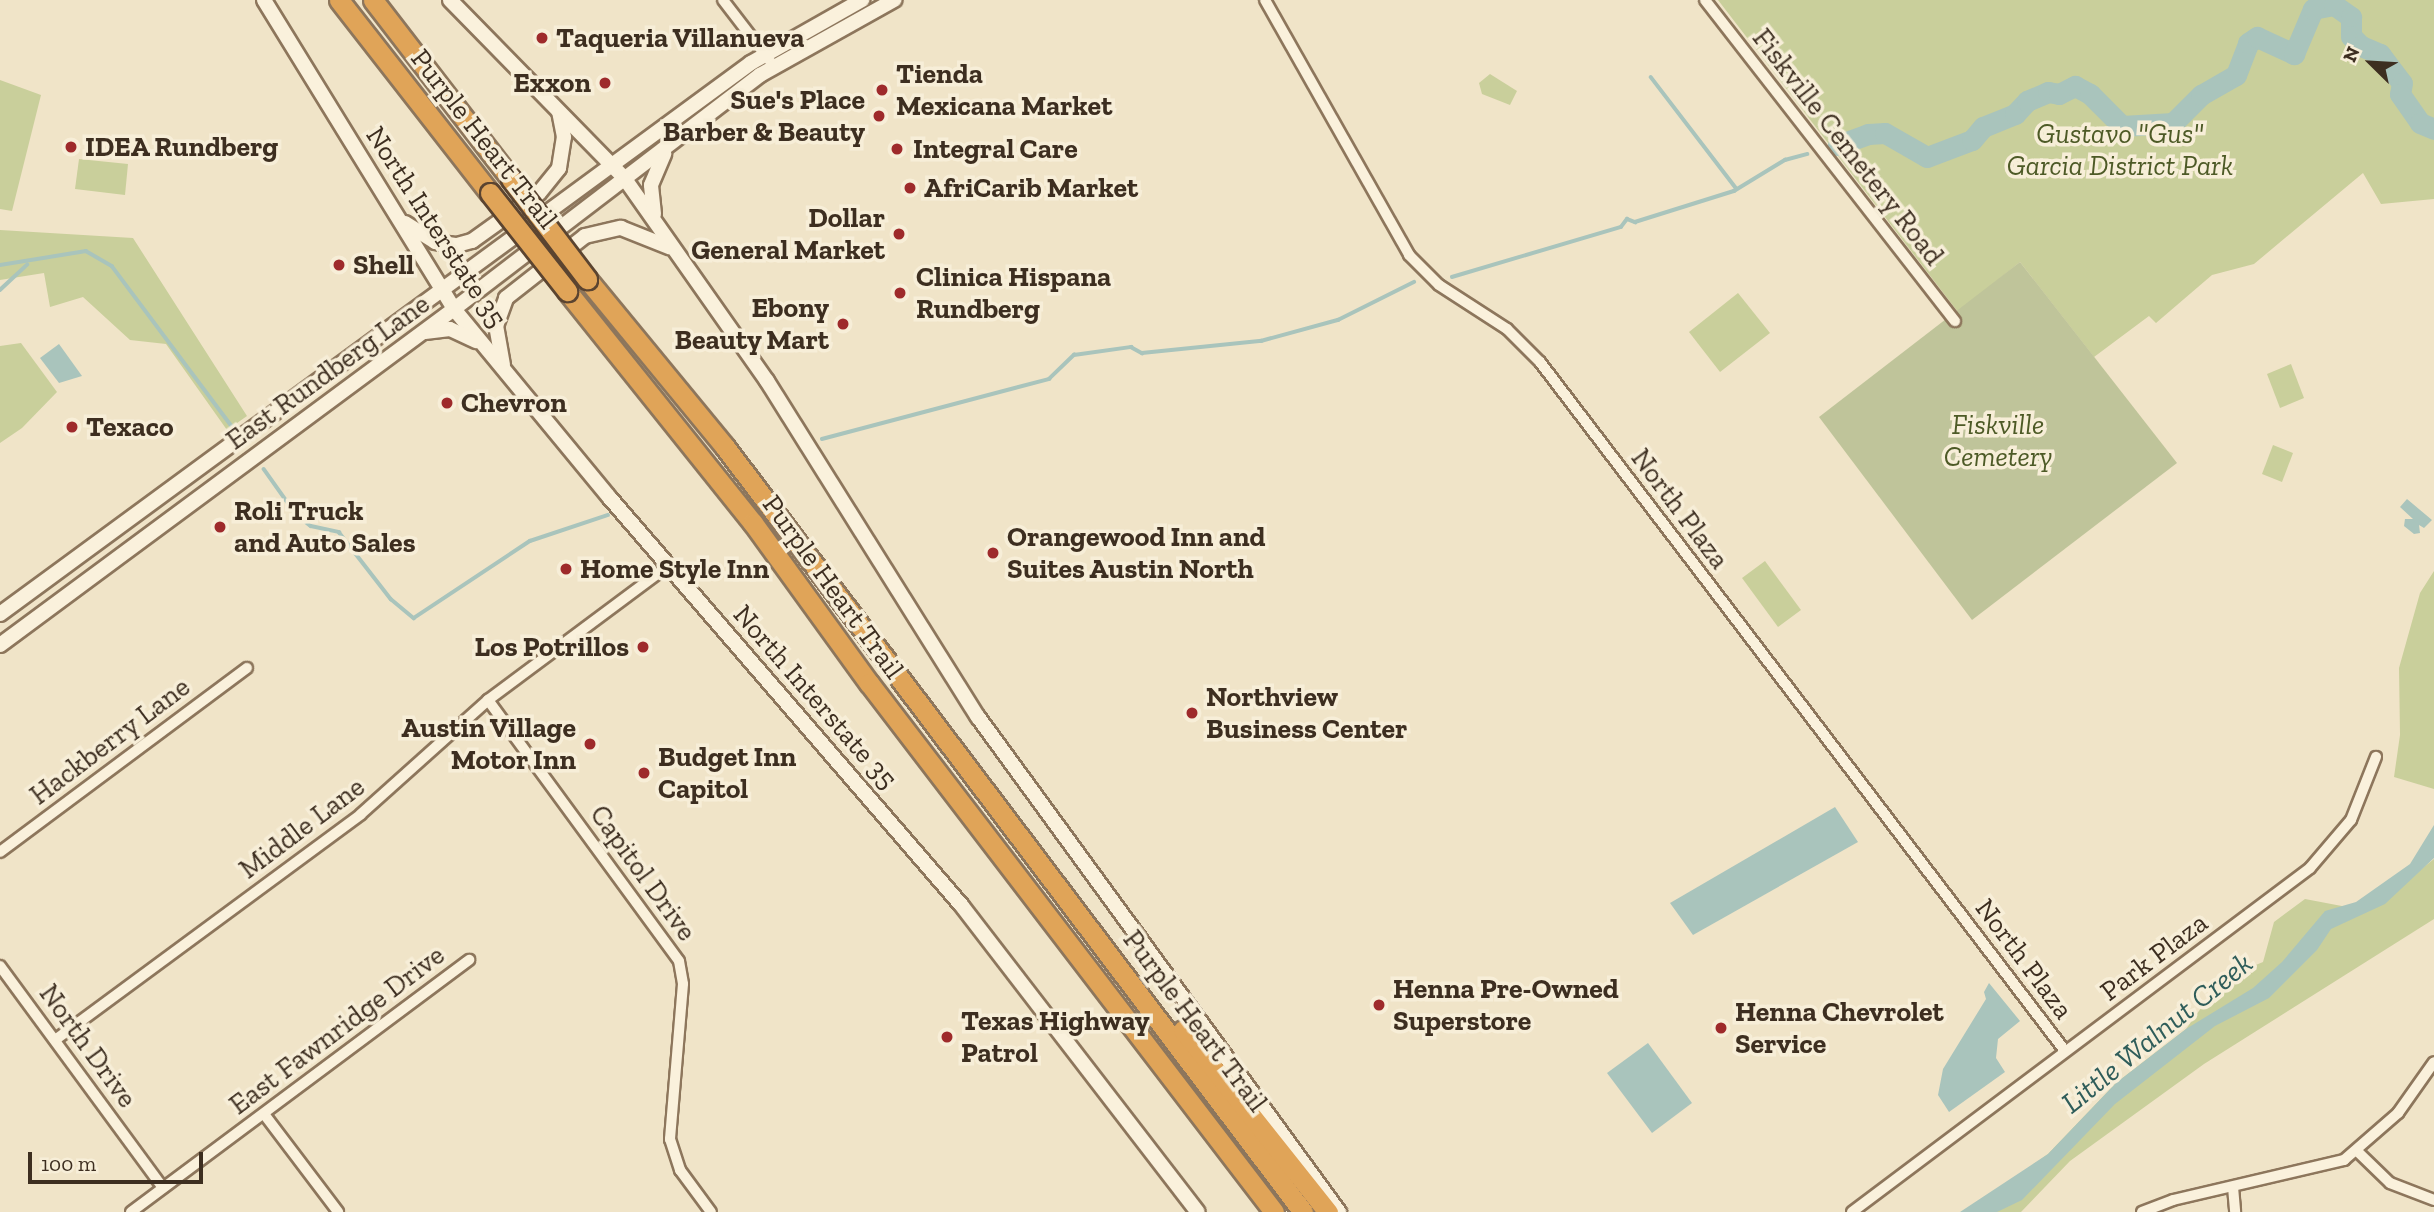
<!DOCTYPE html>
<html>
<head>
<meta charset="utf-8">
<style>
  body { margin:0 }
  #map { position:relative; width:2434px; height:1212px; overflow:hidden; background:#f0e4c8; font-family:"Zilla Slab",serif }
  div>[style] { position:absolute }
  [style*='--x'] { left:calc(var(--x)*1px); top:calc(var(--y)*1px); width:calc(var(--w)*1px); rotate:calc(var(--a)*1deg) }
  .green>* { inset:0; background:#c9cf9b }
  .cemetery>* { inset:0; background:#bfc49a }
  .water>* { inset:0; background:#a9c4bc }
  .stream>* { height:3.5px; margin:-1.75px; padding:0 1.75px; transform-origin:1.75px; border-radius:1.75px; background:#a9c4bc }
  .river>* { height:21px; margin:-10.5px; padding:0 10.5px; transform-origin:10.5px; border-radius:10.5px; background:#a9c4bc }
  .roads { filter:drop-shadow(2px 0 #8d765c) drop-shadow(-2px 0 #8d765c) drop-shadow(0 2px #8d765c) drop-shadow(0 -2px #8d765c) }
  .street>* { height:10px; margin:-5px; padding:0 5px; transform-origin:5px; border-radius:5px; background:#faf1dc }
  .secondary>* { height:14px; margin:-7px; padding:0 7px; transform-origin:7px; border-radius:7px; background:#faf1dc }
  .highway>* { height:19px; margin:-9.5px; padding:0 9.5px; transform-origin:9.5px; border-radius:9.5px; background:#e0a458 }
  .bridges { filter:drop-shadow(2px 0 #5b4430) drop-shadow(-2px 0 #5b4430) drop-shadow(0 2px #5b4430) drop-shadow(0 -2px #5b4430) }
  .highway-bridge>* { height:19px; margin:-9.5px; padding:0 9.5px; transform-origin:9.5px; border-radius:9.5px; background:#e0a458 }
  .dots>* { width:19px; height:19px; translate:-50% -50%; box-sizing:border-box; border:4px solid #f7eed8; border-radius:50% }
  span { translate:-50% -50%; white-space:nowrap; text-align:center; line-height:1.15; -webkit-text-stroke:7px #f7eed8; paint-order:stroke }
  .poi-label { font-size:28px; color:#3d2e20; font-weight:700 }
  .left { translate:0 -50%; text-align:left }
  .right { translate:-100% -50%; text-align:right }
  .park-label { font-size:28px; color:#4d5a26; font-style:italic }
  .street-label { font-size:28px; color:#3d2e20 }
  .water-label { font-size:30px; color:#2f5d5a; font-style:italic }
  .north { position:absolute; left:2336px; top:28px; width:70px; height:70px; -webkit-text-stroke:5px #f7eed8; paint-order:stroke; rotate:294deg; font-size:19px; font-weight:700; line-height:28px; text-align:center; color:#3d2e20 }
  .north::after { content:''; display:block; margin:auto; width:24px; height:32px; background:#3d2e20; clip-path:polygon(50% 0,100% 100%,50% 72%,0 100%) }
  .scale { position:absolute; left:28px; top:1152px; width:175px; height:32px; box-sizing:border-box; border:4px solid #3d2e20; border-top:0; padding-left:9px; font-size:21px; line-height:24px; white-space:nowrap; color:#3d2e20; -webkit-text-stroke:5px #f7eed8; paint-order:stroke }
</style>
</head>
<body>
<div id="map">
  <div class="green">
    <i style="clip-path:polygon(1718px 0,2434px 0,2434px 199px,2381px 204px,2363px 173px,2254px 264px,2212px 275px,2156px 323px,2149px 316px,2094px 357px,2020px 262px,1958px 312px)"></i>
    <i style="clip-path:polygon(1490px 74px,1517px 91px,1510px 105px,1482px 94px,1479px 83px)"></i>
    <i style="clip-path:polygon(0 80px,41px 95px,12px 211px,0 209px)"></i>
    <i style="clip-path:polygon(79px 159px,128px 164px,125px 195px,75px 189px)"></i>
    <i style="clip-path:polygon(0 230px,133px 238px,247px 416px,227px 430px,166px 344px,130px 340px,83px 297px,50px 307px,44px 273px,0 280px)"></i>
    <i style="clip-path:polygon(1738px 293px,1770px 333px,1720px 372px,1689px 332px)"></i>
    <i style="clip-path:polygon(21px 343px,57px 392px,22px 428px,0 443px,0 346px)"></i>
    <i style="clip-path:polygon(2291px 364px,2304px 398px,2280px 408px,2267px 374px)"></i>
    <i style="clip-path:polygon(2273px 445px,2293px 453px,2282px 482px,2262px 474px)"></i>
    <i style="clip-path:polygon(1765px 561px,1801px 610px,1778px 627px,1742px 578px)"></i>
    <i style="clip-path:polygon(2434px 571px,2434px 789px,2394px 777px,2400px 735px,2399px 668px,2420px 593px)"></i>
    <i style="clip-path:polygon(2434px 859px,2434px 919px,2204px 1064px,2070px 1161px,2021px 1212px,1968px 1212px,2048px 1154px,2116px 1083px,2186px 1029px,2222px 979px,2263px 962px,2274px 922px,2305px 899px,2347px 907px,2385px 898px)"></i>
  </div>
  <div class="cemetery">
    <i style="clip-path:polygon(2020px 262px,2177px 463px,1972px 620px,1819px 417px)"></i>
  </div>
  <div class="water">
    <i style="clip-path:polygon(59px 344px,82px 376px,59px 383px,40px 358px)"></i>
    <i style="clip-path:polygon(2407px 499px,2432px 520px,2424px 528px,2419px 525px,2420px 533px,2414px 534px,2404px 526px,2405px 519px,2413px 519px,2400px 507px)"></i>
    <i style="clip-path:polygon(1835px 807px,1858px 842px,1693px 935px,1670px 903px)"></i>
    <i style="clip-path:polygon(2434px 825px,2434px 858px,2385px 904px,2331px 929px,2317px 950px,2269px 998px,2215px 1026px,2115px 1104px,2022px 1200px,1997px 1212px,1960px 1212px,2048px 1154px,2116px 1083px,2186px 1029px,2253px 988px,2282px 962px,2325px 911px,2356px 902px,2410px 864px)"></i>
    <i style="clip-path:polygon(1989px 983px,2020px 1021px,1998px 1039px,1996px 1058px,2005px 1072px,1949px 1112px,1938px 1095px,1943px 1069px,1986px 999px,1984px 992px)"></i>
    <i style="clip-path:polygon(1648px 1043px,1692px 1103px,1652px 1133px,1607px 1073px)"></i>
  </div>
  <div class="stream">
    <i style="--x:1651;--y:77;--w:141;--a:52.5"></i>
    <i style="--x:0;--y:265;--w:87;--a:-9.2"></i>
    <i style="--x:86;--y:251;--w:30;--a:30"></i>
    <i style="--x:112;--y:266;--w:202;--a:53.2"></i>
    <i style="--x:1452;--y:277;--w:176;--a:-16.5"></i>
    <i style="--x:1621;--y:227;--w:10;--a:-53"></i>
    <i style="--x:1627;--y:219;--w:9;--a:21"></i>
    <i style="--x:1635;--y:222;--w:104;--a:-17.4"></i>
    <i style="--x:1734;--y:191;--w:60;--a:-31.3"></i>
    <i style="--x:1785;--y:160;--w:23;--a:-15"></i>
    <i style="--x:0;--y:290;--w:37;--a:-43"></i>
    <i style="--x:822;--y:439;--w:235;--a:-14.8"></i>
    <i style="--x:1049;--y:379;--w:35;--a:-44"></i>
    <i style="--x:1074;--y:355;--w:58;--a:-8"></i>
    <i style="--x:1131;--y:347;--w:13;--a:29"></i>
    <i style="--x:1142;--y:353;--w:120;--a:-5.8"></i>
    <i style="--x:1261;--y:341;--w:80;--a:-15.3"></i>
    <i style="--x:1338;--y:320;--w:85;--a:-26.6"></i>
    <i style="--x:264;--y:469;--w:55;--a:54.6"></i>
    <i style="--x:296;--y:514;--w:19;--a:39"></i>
    <i style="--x:311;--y:526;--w:29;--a:12"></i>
    <i style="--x:339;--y:532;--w:85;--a:52.2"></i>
    <i style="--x:391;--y:599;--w:30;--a:40"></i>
    <i style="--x:414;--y:618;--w:139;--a:-33.6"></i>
    <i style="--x:530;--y:541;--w:82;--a:-18.4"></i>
  </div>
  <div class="river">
    <i style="--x:1838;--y:145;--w:32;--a:-20"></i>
    <i style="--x:1868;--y:134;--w:17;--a:-3"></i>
    <i style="--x:1885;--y:133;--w:48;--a:29.7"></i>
    <i style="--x:1927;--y:157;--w:48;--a:-20.7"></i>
    <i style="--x:1972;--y:140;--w:17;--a:-50"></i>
    <i style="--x:1983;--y:127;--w:35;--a:-22"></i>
    <i style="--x:2015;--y:114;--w:18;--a:-47"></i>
    <i style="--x:2027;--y:101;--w:23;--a:-23"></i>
    <i style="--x:2048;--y:92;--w:11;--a:10"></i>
    <i style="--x:2059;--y:94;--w:18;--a:-27"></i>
    <i style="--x:2075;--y:86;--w:17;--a:28"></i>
    <i style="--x:2090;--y:94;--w:45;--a:45"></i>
    <i style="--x:2122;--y:126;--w:51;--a:-3.4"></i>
    <i style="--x:2173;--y:123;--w:40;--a:-45"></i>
    <i style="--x:2201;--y:95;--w:40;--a:-29.7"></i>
    <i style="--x:2236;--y:75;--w:34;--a:-69"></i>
    <i style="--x:2248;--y:43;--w:11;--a:-34"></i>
    <i style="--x:2257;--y:37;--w:41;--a:24.7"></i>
    <i style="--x:2294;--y:54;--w:49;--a:-67.1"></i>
    <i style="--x:2313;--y:9;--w:21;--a:-11"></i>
    <i style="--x:2334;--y:5;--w:21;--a:35"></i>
    <i style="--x:2351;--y:17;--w:19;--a:90"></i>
    <i style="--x:2351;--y:36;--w:14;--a:45"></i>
    <i style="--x:2361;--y:46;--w:21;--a:23"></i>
    <i style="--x:2380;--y:54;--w:36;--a:53"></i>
    <i style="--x:2402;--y:83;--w:11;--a:100"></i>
    <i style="--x:2400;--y:94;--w:35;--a:55"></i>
    <i style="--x:2420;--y:123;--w:15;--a:23"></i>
  </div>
  <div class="roads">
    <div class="street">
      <i style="--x:723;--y:0;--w:77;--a:52.4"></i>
      <i style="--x:1265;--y:0;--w:293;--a:60.5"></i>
      <i style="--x:1409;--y:255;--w:42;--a:45"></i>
      <i style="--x:1439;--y:285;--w:81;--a:32.9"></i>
      <i style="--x:1507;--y:329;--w:47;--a:45"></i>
      <i style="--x:1540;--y:362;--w:866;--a:52.69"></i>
      <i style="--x:1705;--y:0;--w:407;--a:52.1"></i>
      <i style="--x:488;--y:700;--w:323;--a:53.8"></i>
      <i style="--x:679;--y:961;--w:23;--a:80"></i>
      <i style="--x:683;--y:984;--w:156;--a:94.8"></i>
      <i style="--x:670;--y:1139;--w:33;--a:72"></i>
      <i style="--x:680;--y:1170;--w:52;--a:53.6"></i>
      <i style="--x:0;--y:852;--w:308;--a:-36.7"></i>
      <i style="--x:0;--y:966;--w:275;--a:53.7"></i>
      <i style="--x:55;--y:1040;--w:380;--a:-36.4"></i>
      <i style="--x:361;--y:814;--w:171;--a:-41.9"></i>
      <i style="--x:488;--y:700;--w:224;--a:-36.7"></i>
      <i style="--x:264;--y:1114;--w:123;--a:52.9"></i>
      <i style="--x:2357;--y:1151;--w:46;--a:44.1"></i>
      <i style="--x:2390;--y:1183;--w:47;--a:21.1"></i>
      <i style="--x:2233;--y:1187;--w:25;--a:85"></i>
      <i style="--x:131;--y:1212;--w:422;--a:-36.7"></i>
      <i style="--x:1852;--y:1212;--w:573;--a:-36.91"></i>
      <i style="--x:2310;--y:868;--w:63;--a:-49.5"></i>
      <i style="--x:2351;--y:820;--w:68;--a:-68.4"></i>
      <i style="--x:2142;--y:1212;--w:33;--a:-21"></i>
      <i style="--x:2173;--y:1200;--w:176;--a:-13.2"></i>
      <i style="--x:2344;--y:1160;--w:72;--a:-41"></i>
      <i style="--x:2398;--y:1113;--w:62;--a:-54.8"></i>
    </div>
    <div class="secondary">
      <i style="--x:264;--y:0;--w:363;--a:58.4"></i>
      <i style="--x:454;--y:309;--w:244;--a:50.5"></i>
      <i style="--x:609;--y:497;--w:540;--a:49.2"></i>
      <i style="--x:962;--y:906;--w:386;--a:52.4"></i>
      <i style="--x:450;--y:0;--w:250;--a:45.6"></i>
      <i style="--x:625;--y:179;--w:247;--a:54.9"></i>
      <i style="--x:767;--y:381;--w:397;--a:57.9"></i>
      <i style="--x:978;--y:717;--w:613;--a:53.9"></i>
      <i style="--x:654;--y:214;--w:29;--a:-96"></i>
      <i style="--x:651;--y:185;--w:34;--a:-67"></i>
      <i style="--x:405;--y:223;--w:36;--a:32"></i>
      <i style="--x:435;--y:242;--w:22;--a:8"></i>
      <i style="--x:457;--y:245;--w:16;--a:-15"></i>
      <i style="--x:472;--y:241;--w:82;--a:-35.6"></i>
      <i style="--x:539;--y:193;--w:32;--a:-51"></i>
      <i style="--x:559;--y:168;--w:31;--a:-81"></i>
      <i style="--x:564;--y:137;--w:25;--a:-101"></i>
      <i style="--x:425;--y:332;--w:25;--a:-7"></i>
      <i style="--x:450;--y:329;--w:29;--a:25"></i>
      <i style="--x:503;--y:365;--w:40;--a:-100"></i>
      <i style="--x:496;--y:326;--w:30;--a:-70"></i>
      <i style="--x:506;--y:298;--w:100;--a:-38.1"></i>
      <i style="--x:585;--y:236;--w:37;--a:-13"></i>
      <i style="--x:621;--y:228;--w:52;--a:21.6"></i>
      <i style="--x:0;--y:614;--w:931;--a:-36.27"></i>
      <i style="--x:751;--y:63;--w:128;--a:-29.6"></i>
      <i style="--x:0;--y:645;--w:565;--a:-36.5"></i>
      <i style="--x:454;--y:309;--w:385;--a:-37.4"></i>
      <i style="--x:760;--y:75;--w:154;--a:-29.2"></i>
    </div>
    <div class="highway">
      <i style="--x:339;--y:0;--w:245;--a:52"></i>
      <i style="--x:373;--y:0;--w:226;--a:52.4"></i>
      <i style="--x:587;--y:279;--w:217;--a:50.6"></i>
      <i style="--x:725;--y:447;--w:959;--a:52.93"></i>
      <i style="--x:567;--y:291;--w:297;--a:51.3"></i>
      <i style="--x:753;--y:523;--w:198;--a:54.1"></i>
      <i style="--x:869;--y:683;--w:666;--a:52.56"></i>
      <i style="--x:1183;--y:1030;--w:233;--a:51.5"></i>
    </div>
  </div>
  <div class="bridges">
    <div class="highway-bridge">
      <i style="--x:511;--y:179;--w:126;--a:52.8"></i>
      <i style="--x:490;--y:193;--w:125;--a:51.8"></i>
    </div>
  </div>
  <div class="dots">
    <i style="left:542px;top:38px;background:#9e2a2b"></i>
    <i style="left:605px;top:83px;background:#9e2a2b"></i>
    <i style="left:882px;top:90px;background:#9e2a2b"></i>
    <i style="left:879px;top:116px;background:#9e2a2b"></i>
    <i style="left:71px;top:147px;background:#9e2a2b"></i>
    <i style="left:897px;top:149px;background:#9e2a2b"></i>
    <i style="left:910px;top:188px;background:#9e2a2b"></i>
    <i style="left:899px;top:234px;background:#9e2a2b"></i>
    <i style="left:339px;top:265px;background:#9e2a2b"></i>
    <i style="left:900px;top:293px;background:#9e2a2b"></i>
    <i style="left:843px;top:324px;background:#9e2a2b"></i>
    <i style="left:447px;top:403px;background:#9e2a2b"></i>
    <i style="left:72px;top:427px;background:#9e2a2b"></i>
    <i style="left:220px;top:527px;background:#9e2a2b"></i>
    <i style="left:993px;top:553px;background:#9e2a2b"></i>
    <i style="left:566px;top:569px;background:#9e2a2b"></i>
    <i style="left:643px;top:647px;background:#9e2a2b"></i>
    <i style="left:1192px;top:713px;background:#9e2a2b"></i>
    <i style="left:590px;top:744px;background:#9e2a2b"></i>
    <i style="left:644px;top:773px;background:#9e2a2b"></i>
    <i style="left:1379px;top:1005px;background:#9e2a2b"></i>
    <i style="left:1721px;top:1028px;background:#9e2a2b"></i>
    <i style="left:947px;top:1037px;background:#9e2a2b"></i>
  </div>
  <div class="poi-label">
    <span class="left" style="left:556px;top:38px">Taqueria Villanueva</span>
    <span class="left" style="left:896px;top:90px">Tienda<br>Mexicana Market</span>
    <span class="right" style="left:591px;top:83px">Exxon</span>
    <span class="right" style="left:865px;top:116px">Sue's Place<br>Barber &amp; Beauty</span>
    <span class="left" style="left:85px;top:147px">IDEA Rundberg</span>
    <span class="left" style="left:913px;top:149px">Integral Care</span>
    <span class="left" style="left:924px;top:188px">AfriCarib Market</span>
    <span class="right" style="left:885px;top:234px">Dollar<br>General Market</span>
    <span class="left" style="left:353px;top:265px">Shell</span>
    <span class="left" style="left:916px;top:293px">Clinica Hispana<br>Rundberg</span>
    <span class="right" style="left:829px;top:324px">Ebony<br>Beauty Mart</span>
    <span class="left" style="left:461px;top:403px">Chevron</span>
    <span class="left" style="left:86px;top:427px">Texaco</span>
    <span class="left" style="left:234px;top:527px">Roli Truck<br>and Auto Sales</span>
    <span class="left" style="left:1007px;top:553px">Orangewood Inn and<br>Suites Austin North</span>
    <span class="left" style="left:580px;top:569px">Home Style Inn</span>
    <span class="right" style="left:629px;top:647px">Los Potrillos</span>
    <span class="left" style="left:1206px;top:713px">Northview<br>Business Center</span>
    <span class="right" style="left:576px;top:744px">Austin Village<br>Motor Inn</span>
    <span class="left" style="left:658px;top:773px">Budget Inn<br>Capitol</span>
    <span class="left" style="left:1393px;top:1005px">Henna Pre-Owned<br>Superstore</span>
    <span class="left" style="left:1735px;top:1028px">Henna Chevrolet<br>Service</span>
    <span class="left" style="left:961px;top:1037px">Texas Highway<br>Patrol</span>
  </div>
  <div class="park-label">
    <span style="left:2120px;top:150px">Gustavo "Gus"<br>Garcia District Park</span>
    <span style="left:1998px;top:441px">Fiskville<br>Cemetery</span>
  </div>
  <div class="street-label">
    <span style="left:484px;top:139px;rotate:52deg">Purple Heart Trail</span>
    <span style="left:1848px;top:147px;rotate:52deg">Fiskville Cemetery Road</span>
    <span style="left:436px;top:227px;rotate:57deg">North Interstate 35</span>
    <span style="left:328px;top:372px;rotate:-36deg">East Rundberg Lane</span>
    <span style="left:1680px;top:509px;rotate:53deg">North Plaza</span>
    <span style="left:833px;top:587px;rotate:54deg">Purple Heart Trail</span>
    <span style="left:815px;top:697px;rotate:49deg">North Interstate 35</span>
    <span style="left:110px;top:741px;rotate:-37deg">Hackberry Lane</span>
    <span style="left:302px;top:828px;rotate:-37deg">Middle Lane</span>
    <span style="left:643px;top:873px;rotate:54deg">Capitol Drive</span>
    <span style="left:2154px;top:957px;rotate:-37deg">Park Plaza</span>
    <span style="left:2024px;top:959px;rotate:53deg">North Plaza</span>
    <span style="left:1195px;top:1021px;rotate:53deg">Purple Heart Trail</span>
    <span style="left:337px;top:1030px;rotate:-37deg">East Fawnridge Drive</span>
    <span style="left:88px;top:1046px;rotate:54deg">North Drive</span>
  </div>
  <div class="water-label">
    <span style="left:2157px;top:1033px;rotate:-39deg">Little Walnut Creek</span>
  </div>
  <div class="north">N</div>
  <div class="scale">100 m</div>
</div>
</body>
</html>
